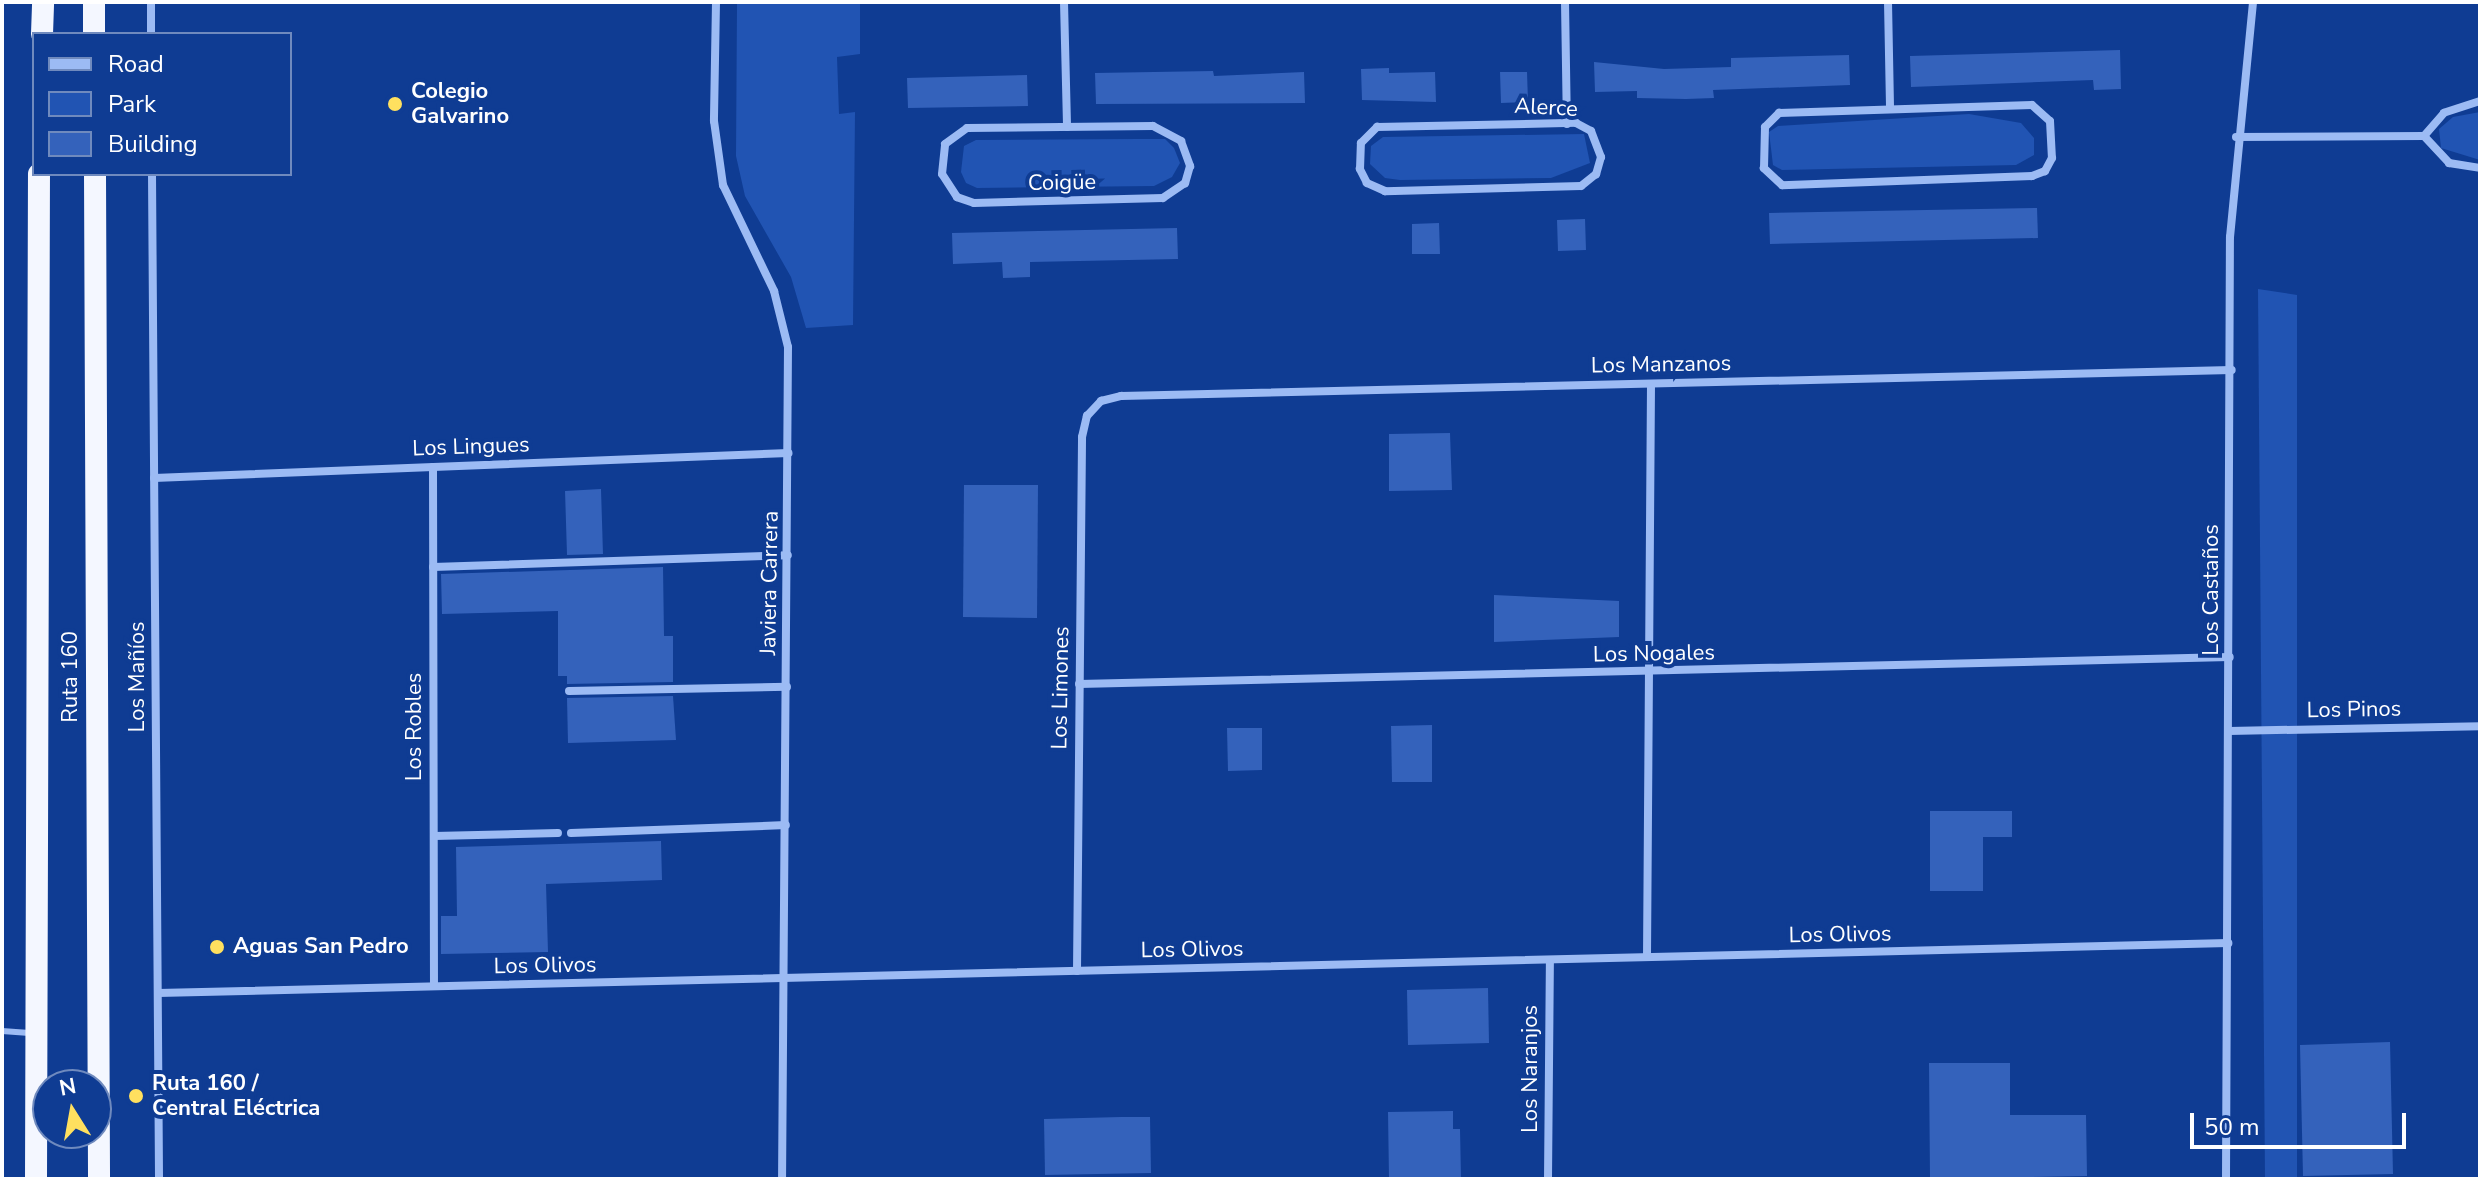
<!DOCTYPE html>
<html>
<head>
<meta charset="utf-8">
<style>
  body { margin:0 }
  #map { position:relative; width:2482px; height:1181px; overflow:hidden; background:#0f3c93; font-family:"Nunito Sans",sans-serif }
  div>[style] { position:absolute }
  [style*='--x'] { left:calc(var(--x)*1px); top:calc(var(--y)*1px); width:calc(var(--w)*1px); rotate:calc(var(--a)*1deg) }
  .green>* { inset:0; background:#2154b3 }
  .building>* { inset:0; background:#3462bb }
  .service>* { height:6px; margin:-3px; padding:0 3px; transform-origin:3px; border-radius:3px; background:#9cbbf4 }
  .minor>* { height:8px; margin:-4px; padding:0 4px; transform-origin:4px; border-radius:4px; background:#9cbbf4 }
  .trunk>* { height:22px; margin:-11px; padding:0 11px; transform-origin:11px; border-radius:11px; background:#f4f7ff }
  .dots>* { width:22px; height:22px; translate:-50% -50%; box-sizing:border-box; border:4px solid #0f3c93; border-radius:50% }
  span { translate:-50% -50%; white-space:nowrap; text-align:center; line-height:1.15; -webkit-text-stroke:8px #0f3c93; paint-order:stroke }
  .poi-label { font-size:22px; color:#fff; font-weight:700 }
  .left { translate:0 -50%; text-align:left }
  .street-label { font-size:22px; color:#fff }
  .frame { position:absolute; inset:0; border:4px solid #fff; pointer-events:none }
  .legend { position:absolute; left:32px; top:32px; width:260px; height:144px; box-sizing:border-box; background:#0f3c93; border:2px solid #6f8abe; margin:0; padding:10px 14px; list-style:none; font-size:24px; color:#fff }
  .legend li { display:flex; align-items:center; gap:16px; height:40px }
  .legend b { width:40px; border:2px solid #6f8abe }
  .north { position:absolute; left:32px; top:1069px; width:80px; height:80px; box-sizing:border-box; background:#0f3c93; border:2px solid #6f8abe; border-radius:50%; rotate:349deg; font-size:22px; font-weight:700; line-height:32px; text-align:center; color:#fff }
  .north::after { content:''; display:block; margin:auto; width:28px; height:36px; background:#ffe05f; clip-path:polygon(50% 0,100% 100%,50% 72%,0 100%) }
  .scale { position:absolute; left:2190px; top:1113px; width:216px; height:36px; box-sizing:border-box; border:4px solid #fff; border-top:0; padding-left:10px; font-size:24px; line-height:28px; white-space:nowrap; color:#fff; -webkit-text-stroke:6px #0f3c93; paint-order:stroke }
</style>
</head>
<body>
<div id="map">
  <div class="green">
    <i style="clip-path:polygon(860px 2px,860px 54px,837px 57px,839px 114px,855px 112px,853px 325px,806px 328px,791px 277px,745px 196px,736px 156px,737px 4px)"></i>
    <i style="clip-path:polygon(2480px 112px,2480px 160px,2441px 148px,2439px 129px,2453px 117px)"></i>
    <i style="clip-path:polygon(1969px 114px,2021px 123px,2034px 138px,2034px 155px,2016px 165px,1782px 170px,1773px 165px,1769px 132px,1778px 126px)"></i>
    <i style="clip-path:polygon(1584px 134px,1590px 163px,1551px 178px,1400px 180px,1385px 178px,1370px 164px,1371px 146px,1383px 137px)"></i>
    <i style="clip-path:polygon(1138px 139px,1165px 139px,1174px 148px,1180px 163px,1172px 177px,1154px 186px,977px 188px,966px 183px,961px 172px,964px 146px,976px 140px)"></i>
    <i style="clip-path:polygon(2258px 289px,2297px 295px,2297px 1179px,2265px 1179px)"></i>
  </div>
  <div class="building">
    <i style="clip-path:polygon(2120px 50px,2121px 89px,2094px 90px,2093px 80px,1911px 87px,1910px 56px)"></i>
    <i style="clip-path:polygon(1849px 55px,1850px 85px,1713px 90px,1714px 98px,1686px 99px,1637px 98px,1637px 91px,1595px 92px,1594px 62px,1664px 69px,1731px 67px,1731px 58px)"></i>
    <i style="clip-path:polygon(1389px 68px,1389px 73px,1435px 72px,1436px 102px,1362px 100px,1361px 69px)"></i>
    <i style="clip-path:polygon(1213px 71px,1214px 76px,1304px 72px,1305px 103px,1096px 104px,1095px 73px)"></i>
    <i style="clip-path:polygon(1500px 72px,1527px 72px,1528px 102px,1501px 103px)"></i>
    <i style="clip-path:polygon(1027px 75px,1028px 106px,908px 108px,907px 78px)"></i>
    <i style="clip-path:polygon(2037px 208px,2038px 238px,1770px 244px,1769px 213px)"></i>
    <i style="clip-path:polygon(1585px 219px,1586px 250px,1558px 251px,1557px 220px)"></i>
    <i style="clip-path:polygon(1439px 223px,1440px 254px,1412px 254px,1412px 224px)"></i>
    <i style="clip-path:polygon(1177px 228px,1178px 259px,1030px 262px,1030px 277px,1003px 278px,1002px 262px,953px 264px,952px 233px)"></i>
    <i style="clip-path:polygon(1450px 433px,1452px 490px,1389px 491px,1389px 434px)"></i>
    <i style="clip-path:polygon(964px 485px,1038px 485px,1037px 618px,963px 617px)"></i>
    <i style="clip-path:polygon(601px 489px,603px 554px,567px 555px,565px 491px)"></i>
    <i style="clip-path:polygon(663px 567px,664px 636px,673px 636px,673px 682px,567px 684px,567px 676px,558px 676px,558px 611px,442px 614px,441px 574px)"></i>
    <i style="clip-path:polygon(1494px 595px,1619px 601px,1619px 637px,1494px 642px)"></i>
    <i style="clip-path:polygon(673px 696px,676px 740px,568px 743px,567px 698px)"></i>
    <i style="clip-path:polygon(1432px 725px,1432px 782px,1392px 782px,1391px 726px)"></i>
    <i style="clip-path:polygon(1227px 728px,1262px 728px,1262px 770px,1228px 771px)"></i>
    <i style="clip-path:polygon(1930px 811px,2012px 811px,2012px 837px,1983px 837px,1983px 891px,1930px 891px)"></i>
    <i style="clip-path:polygon(661px 841px,662px 880px,546px 884px,548px 952px,441px 954px,441px 916px,457px 916px,456px 847px)"></i>
    <i style="clip-path:polygon(1488px 988px,1489px 1043px,1408px 1045px,1407px 990px)"></i>
    <i style="clip-path:polygon(2390px 1042px,2393px 1174px,2303px 1176px,2300px 1045px)"></i>
    <i style="clip-path:polygon(1929px 1063px,2010px 1063px,2010px 1115px,2086px 1115px,2087px 1176px,1930px 1179px)"></i>
    <i style="clip-path:polygon(1453px 1111px,1453px 1129px,1460px 1129px,1461px 1179px,1389px 1179px,1388px 1112px)"></i>
    <i style="clip-path:polygon(1121px 1117px,1150px 1117px,1151px 1173px,1045px 1175px,1044px 1119px)"></i>
  </div>
  <div class="service">
    <i style="--x:2;--y:1031;--w:31;--a:4"></i>
  </div>
  <div class="minor">
    <i style="--x:151;--y:2;--w:32;--a:90"></i>
    <i style="--x:716;--y:2;--w:119;--a:91"></i>
    <i style="--x:714;--y:121;--w:65;--a:82"></i>
    <i style="--x:723;--y:185;--w:118;--a:64.3"></i>
    <i style="--x:774;--y:291;--w:58;--a:76"></i>
    <i style="--x:788;--y:347;--w:832;--a:90.41"></i>
    <i style="--x:1064;--y:2;--w:125;--a:88.6"></i>
    <i style="--x:1565;--y:2;--w:122;--a:89.1"></i>
    <i style="--x:1888;--y:2;--w:107;--a:88.9"></i>
    <i style="--x:2480;--y:101;--w:38;--a:162"></i>
    <i style="--x:2444;--y:113;--w:30;--a:131"></i>
    <i style="--x:2424;--y:136;--w:37;--a:47"></i>
    <i style="--x:2449;--y:163;--w:31;--a:9"></i>
    <i style="--x:2032;--y:105;--w:24;--a:42"></i>
    <i style="--x:2050;--y:121;--w:37;--a:87"></i>
    <i style="--x:2052;--y:158;--w:15;--a:118"></i>
    <i style="--x:2045;--y:171;--w:14;--a:159"></i>
    <i style="--x:2032;--y:176;--w:250;--a:177.9"></i>
    <i style="--x:1782;--y:185;--w:25;--a:-137"></i>
    <i style="--x:1764;--y:168;--w:41;--a:-88.6"></i>
    <i style="--x:1765;--y:127;--w:20;--a:-45"></i>
    <i style="--x:1779;--y:113;--w:253;--a:-1.8"></i>
    <i style="--x:1576;--y:123;--w:17;--a:28"></i>
    <i style="--x:1591;--y:131;--w:28;--a:69"></i>
    <i style="--x:1601;--y:157;--w:18;--a:106"></i>
    <i style="--x:1596;--y:174;--w:19;--a:141"></i>
    <i style="--x:1581;--y:186;--w:196;--a:178.5"></i>
    <i style="--x:1385;--y:191;--w:20;--a:-156"></i>
    <i style="--x:1367;--y:183;--w:16;--a:-117"></i>
    <i style="--x:1360;--y:169;--w:26;--a:-88"></i>
    <i style="--x:1361;--y:143;--w:23;--a:-45"></i>
    <i style="--x:1377;--y:127;--w:199;--a:-1.2"></i>
    <i style="--x:1153;--y:126;--w:32;--a:28"></i>
    <i style="--x:1181;--y:141;--w:27;--a:70"></i>
    <i style="--x:1190;--y:166;--w:18;--a:106"></i>
    <i style="--x:1185;--y:183;--w:27;--a:146"></i>
    <i style="--x:1163;--y:198;--w:189;--a:178.5"></i>
    <i style="--x:974;--y:203;--w:18;--a:-161"></i>
    <i style="--x:957;--y:197;--w:27;--a:-123"></i>
    <i style="--x:942;--y:174;--w:30;--a:-84"></i>
    <i style="--x:945;--y:144;--w:27;--a:-36"></i>
    <i style="--x:967;--y:128;--w:186;--a:-0.6"></i>
    <i style="--x:2236;--y:137;--w:188;--a:-0.3"></i>
    <i style="--x:152;--y:174;--w:1005;--a:89.6"></i>
    <i style="--x:433;--y:467;--w:519;--a:89.89"></i>
    <i style="--x:154;--y:478;--w:635;--a:-2.25"></i>
    <i style="--x:433;--y:567;--w:355;--a:-1.9"></i>
    <i style="--x:1079;--y:684;--w:1151;--a:-1.34"></i>
    <i style="--x:569;--y:691;--w:218;--a:-1.1"></i>
    <i style="--x:2229;--y:731;--w:251;--a:-1.1"></i>
    <i style="--x:571;--y:833;--w:215;--a:-2.1"></i>
    <i style="--x:434;--y:836;--w:124;--a:-1.4"></i>
    <i style="--x:1647;--y:957;--w:573;--a:-89.6"></i>
    <i style="--x:1077;--y:971;--w:534;--a:-89.46"></i>
    <i style="--x:1082;--y:437;--w:22;--a:-77"></i>
    <i style="--x:1087;--y:416;--w:21;--a:-47"></i>
    <i style="--x:1101;--y:401;--w:21;--a:-14"></i>
    <i style="--x:1121;--y:396;--w:1111;--a:-1.34"></i>
    <i style="--x:158;--y:993;--w:2071;--a:-1.38"></i>
    <i style="--x:1548;--y:1179;--w:219;--a:-89.5"></i>
    <i style="--x:2226;--y:1179;--w:942;--a:-89.76"></i>
    <i style="--x:2230;--y:237;--w:236;--a:-84.4"></i>
  </div>
  <div class="trunk">
    <i style="--x:94;--y:2;--w:32;--a:90"></i>
    <i style="--x:42;--y:34;--w:32;--a:-88"></i>
    <i style="--x:95;--y:174;--w:1005;--a:89.77"></i>
    <i style="--x:36;--y:1179;--w:1005;--a:-89.83"></i>
  </div>
  <div class="dots">
    <i style="left:395px;top:104px;background:#ffe05f"></i>
    <i style="left:217px;top:947px;background:#ffe05f"></i>
    <i style="left:136px;top:1096px;background:#ffe05f"></i>
  </div>
  <div class="poi-label">
    <span class="left" style="left:411px;top:104px">Colegio<br>Galvarino</span>
    <span class="left" style="left:233px;top:947px">Aguas San Pedro</span>
    <span class="left" style="left:152px;top:1096px">Ruta 160 /<br>Central Eléctrica</span>
  </div>
  <div class="street-label">
    <span style="left:1546px;top:108px;rotate:3deg">Alerce</span>
    <span style="left:1062px;top:183px;rotate:-1deg">Coigüe</span>
    <span style="left:1661px;top:365px;rotate:-1deg">Los Manzanos</span>
    <span style="left:471px;top:447px;rotate:-2deg">Los Lingues</span>
    <span style="left:770px;top:583px;rotate:-89deg">Javiera Carrera</span>
    <span style="left:2212px;top:590px;rotate:-90deg">Los Castaños</span>
    <span style="left:1654px;top:654px;rotate:-1deg">Los Nogales</span>
    <span style="left:71px;top:677px;rotate:-90deg">Ruta 160</span>
    <span style="left:138px;top:677px;rotate:-90deg">Los Mañíos</span>
    <span style="left:1061px;top:688px;rotate:-89deg">Los Limones</span>
    <span style="left:2354px;top:710px;rotate:-1deg">Los Pinos</span>
    <span style="left:415px;top:727px;rotate:-90deg">Los Robles</span>
    <span style="left:1840px;top:935px;rotate:-1deg">Los Olivos</span>
    <span style="left:1192px;top:950px;rotate:-1deg">Los Olivos</span>
    <span style="left:545px;top:966px;rotate:-1deg">Los Olivos</span>
    <span style="left:1531px;top:1069px;rotate:-90deg">Los Naranjos</span>
  </div>
  <div class="frame"></div>
  <ul class="legend">
  <li><b style="height:10px;background:#9cbbf4"></b>Road</li>
  <li><b style="height:22px;background:#2154b3"></b>Park</li>
  <li><b style="height:22px;background:#3462bb"></b>Building</li>
  </ul>
  <div class="north">N</div>
  <div class="scale">50 m</div>
</div>
</body>
</html>
